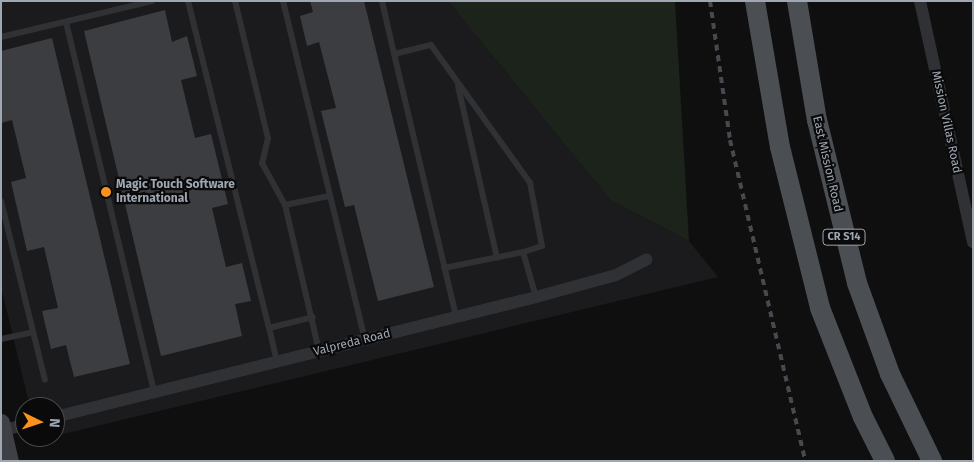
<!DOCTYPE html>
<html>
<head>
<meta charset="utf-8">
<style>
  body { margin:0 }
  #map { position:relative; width:974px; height:462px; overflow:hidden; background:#0f0f10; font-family:"Fira Sans",sans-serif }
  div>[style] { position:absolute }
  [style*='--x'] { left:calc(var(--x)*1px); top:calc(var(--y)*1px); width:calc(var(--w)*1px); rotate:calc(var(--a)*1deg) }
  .built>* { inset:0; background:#1b1b1d }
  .green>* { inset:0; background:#1b231b }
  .building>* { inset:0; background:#3b3d40 }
  .service>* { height:6px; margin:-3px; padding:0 3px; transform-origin:3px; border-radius:3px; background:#303135 }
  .minor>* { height:12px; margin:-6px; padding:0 6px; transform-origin:6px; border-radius:6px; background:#303135 }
  .secondary>* { height:18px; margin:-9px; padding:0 9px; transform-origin:9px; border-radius:9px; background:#3e4045 }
  .primary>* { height:20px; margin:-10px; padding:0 10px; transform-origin:10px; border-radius:10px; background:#4b4f54 }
  .rail>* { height:4px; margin-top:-2px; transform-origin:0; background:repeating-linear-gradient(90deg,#46494e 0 6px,transparent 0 11px) }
  .dots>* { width:14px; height:14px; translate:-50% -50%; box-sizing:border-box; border:2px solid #0a0a0b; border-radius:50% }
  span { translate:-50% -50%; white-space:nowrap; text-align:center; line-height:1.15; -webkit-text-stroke:4.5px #0a0a0b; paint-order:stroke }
  .shield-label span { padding:1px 4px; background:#0a0a0b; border:1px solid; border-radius:4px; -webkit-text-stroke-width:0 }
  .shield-label { font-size:11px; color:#9fa7b2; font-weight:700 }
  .street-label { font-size:12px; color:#9fa7b2 }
  .poi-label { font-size:12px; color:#9fa7b2; font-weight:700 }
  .left { translate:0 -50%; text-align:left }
  .frame { position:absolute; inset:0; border:2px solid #9fa7b2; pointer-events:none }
  .north { position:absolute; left:15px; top:397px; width:50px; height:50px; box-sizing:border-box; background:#0a0a0b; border:1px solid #46494e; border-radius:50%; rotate:94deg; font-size:14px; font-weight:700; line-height:20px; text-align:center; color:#9fa7b2 }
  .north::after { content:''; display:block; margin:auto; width:18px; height:22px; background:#fb921c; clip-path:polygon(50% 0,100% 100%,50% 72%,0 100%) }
</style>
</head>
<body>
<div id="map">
  <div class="built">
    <i style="clip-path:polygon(1px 1px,448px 1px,610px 200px,689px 241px,718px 277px,55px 436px,55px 407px,30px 407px,1px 287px)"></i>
  </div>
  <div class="green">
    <i style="clip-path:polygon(448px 1px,675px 1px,689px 241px,610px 200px)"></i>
  </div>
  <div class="building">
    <i style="clip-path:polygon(310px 1px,364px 1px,434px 287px,378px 301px,354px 205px,345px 207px,321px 111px,336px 108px,319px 42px,307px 46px,300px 16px,313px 12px)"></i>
    <i style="clip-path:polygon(165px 10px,172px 42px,187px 36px,197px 76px,181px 80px,195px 138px,211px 134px,228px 204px,212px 208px,226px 267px,242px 263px,251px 301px,235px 304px,242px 336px,161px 356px,84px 31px)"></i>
    <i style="clip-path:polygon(52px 38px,130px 364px,74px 377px,66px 345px,51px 349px,42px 311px,58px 308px,44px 247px,27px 251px,11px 182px,26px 178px,12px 120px,1px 123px,1px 51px)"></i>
  </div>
  <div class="service">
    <i style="--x:188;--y:1;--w:337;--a:76.1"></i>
    <i style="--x:235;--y:1;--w:141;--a:76.5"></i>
    <i style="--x:268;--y:138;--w:26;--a:103"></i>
    <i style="--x:262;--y:163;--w:48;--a:61.3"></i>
    <i style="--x:283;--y:1;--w:349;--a:76.4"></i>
    <i style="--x:382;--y:1;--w:54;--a:77.2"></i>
    <i style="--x:66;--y:22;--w:379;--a:76.6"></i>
    <i style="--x:1;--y:37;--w:155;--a:-13.4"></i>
    <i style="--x:458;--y:86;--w:176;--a:77.2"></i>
    <i style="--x:1;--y:201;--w:184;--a:76.2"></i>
    <i style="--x:444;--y:268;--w:81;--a:-11.4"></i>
    <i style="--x:456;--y:316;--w:269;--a:-103.3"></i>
    <i style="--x:394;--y:54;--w:38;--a:-14"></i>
    <i style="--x:431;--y:45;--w:170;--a:54.3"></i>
    <i style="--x:530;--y:183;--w:64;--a:79.2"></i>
    <i style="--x:542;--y:246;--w:20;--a:162"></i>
    <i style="--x:523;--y:252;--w:47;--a:73.9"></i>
    <i style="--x:1;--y:339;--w:33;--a:-12"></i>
    <i style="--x:319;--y:351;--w:150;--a:-103.1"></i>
    <i style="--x:285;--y:205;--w:45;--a:-11.6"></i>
    <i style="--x:277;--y:362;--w:35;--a:-103"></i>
    <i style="--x:269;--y:328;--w:45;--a:-14"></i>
  </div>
  <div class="minor">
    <i style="--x:920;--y:1;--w:247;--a:77.6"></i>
    <i style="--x:55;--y:417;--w:496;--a:-14"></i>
    <i style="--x:536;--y:297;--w:83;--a:-15.4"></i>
    <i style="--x:616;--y:275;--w:34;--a:-27"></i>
    <i style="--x:3;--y:430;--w:23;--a:-13"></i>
  </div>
  <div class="secondary">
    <i style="--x:1;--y:423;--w:39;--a:77"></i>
  </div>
  <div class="primary">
    <i style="--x:755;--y:1;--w:148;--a:80.3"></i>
    <i style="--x:780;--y:147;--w:166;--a:76"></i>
    <i style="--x:820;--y:308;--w:117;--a:68.5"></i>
    <i style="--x:863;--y:417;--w:49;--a:63.4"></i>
    <i style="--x:797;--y:1;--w:121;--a:80.5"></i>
    <i style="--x:817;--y:120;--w:168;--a:76.2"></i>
    <i style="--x:857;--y:283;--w:97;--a:70.1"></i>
    <i style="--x:890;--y:374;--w:97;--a:64.2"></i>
  </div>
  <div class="rail">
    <i style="--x:710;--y:1;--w:140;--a:81.8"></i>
    <i style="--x:730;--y:140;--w:330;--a:76.8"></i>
  </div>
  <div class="dots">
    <i style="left:106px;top:192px;background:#fb921c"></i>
  </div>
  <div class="shield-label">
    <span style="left:844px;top:237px">CR S14</span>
  </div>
  <div class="street-label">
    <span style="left:946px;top:122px;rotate:78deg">Mission Villas Road</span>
    <span style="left:827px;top:164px;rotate:77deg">East Mission Road</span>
    <span style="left:352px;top:343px;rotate:-14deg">Valpreda Road</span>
  </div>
  <div class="poi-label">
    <span class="left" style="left:116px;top:192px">Magic Touch Software<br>International</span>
  </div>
  <div class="frame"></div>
  <div class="north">N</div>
</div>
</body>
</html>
